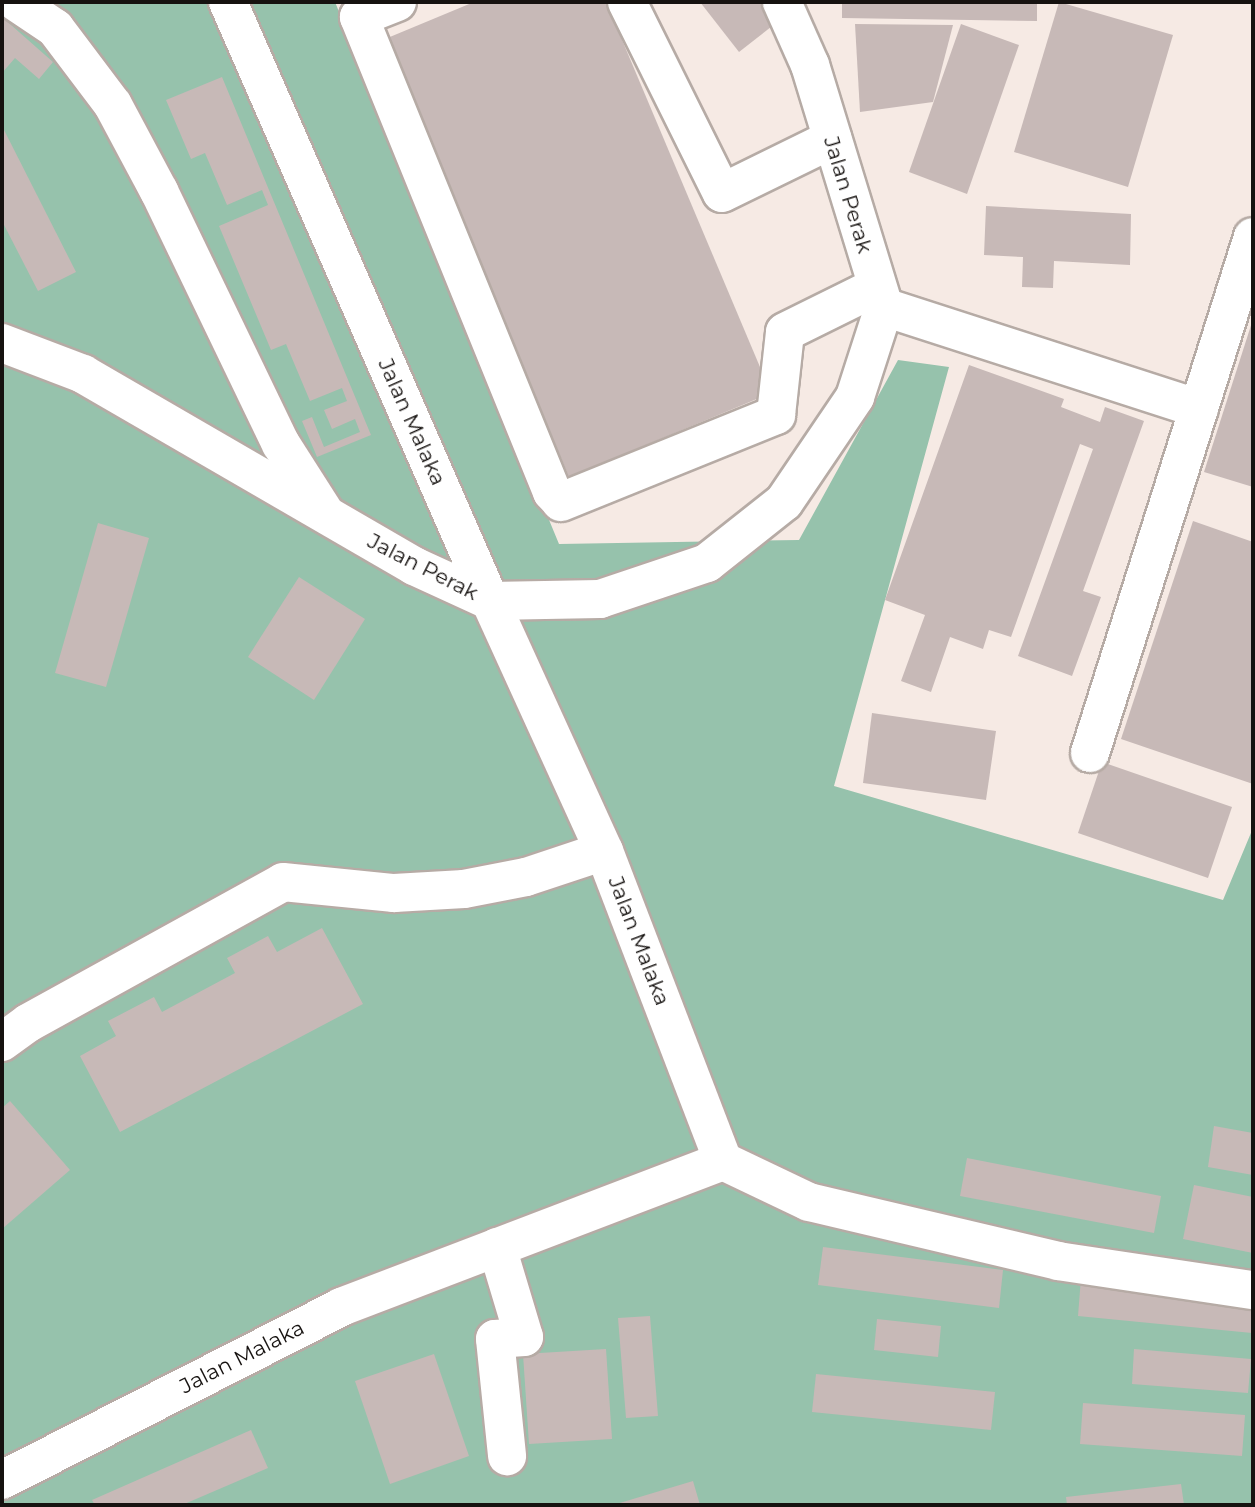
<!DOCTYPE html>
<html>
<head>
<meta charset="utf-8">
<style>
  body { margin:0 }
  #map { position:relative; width:1255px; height:1507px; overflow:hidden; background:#f6eae4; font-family:Montserrat,sans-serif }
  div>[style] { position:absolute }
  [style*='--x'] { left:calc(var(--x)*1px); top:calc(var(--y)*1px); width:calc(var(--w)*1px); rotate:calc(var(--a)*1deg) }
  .forest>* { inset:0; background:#96c2ac }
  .building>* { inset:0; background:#c7b9b7 }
  .roads { filter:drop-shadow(2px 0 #b6aba5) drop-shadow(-2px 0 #b6aba5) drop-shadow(0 2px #b6aba5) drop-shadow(0 -2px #b6aba5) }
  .minor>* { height:38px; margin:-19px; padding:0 19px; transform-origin:19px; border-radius:19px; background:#fff }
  span { translate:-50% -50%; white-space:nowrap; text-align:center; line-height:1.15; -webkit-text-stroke:7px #fff; paint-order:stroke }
  .street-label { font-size:21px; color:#161210 }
  .frame { position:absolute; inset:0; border:4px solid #161210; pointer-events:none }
</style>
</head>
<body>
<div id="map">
  <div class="forest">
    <i style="clip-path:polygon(2px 2px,335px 2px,559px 544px,799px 540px,898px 360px,949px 367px,834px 786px,1223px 900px,1253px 828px,1253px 1505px,2px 1505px)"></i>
  </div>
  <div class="building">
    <i style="clip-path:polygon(474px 2px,606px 2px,771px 393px,569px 477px,385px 39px)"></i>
    <i style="clip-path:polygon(700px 2px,759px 2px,776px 23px,739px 52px)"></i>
    <i style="clip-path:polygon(842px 2px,1037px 2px,1037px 21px,842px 18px)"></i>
    <i style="clip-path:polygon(1059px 2px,1173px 35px,1128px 187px,1014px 152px)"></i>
    <i style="clip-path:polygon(2px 17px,53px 62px,39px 79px,15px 58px,2px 73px)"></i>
    <i style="clip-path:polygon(855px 24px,953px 25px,933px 102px,860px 112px)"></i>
    <i style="clip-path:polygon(961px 24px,1019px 45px,967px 194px,909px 172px)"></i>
    <i style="clip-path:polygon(222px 77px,371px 435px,317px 457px,302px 421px,312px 417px,324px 447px,360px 432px,355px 419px,332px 429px,324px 410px,347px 401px,342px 388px,310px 401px,286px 344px,271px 350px,219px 226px,268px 205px,262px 190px,227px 205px,205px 153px,191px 159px,166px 100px)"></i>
    <i style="clip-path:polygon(2px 126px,76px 272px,38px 291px,2px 221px)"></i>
    <i style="clip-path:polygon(986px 206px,1131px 214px,1130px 265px,1054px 261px,1053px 288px,1022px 287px,1023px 257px,984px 255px)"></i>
    <i style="clip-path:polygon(1253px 319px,1253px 487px,1204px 472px)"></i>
    <i style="clip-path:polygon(969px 365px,1064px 399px,1061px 407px,1100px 422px,1105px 407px,1144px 421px,1083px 591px,1101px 597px,1072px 676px,1018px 656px,1093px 449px,1080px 444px,1011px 637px,989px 630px,983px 649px,950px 637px,931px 692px,901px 681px,925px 615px,885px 600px)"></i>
    <i style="clip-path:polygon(1193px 521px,1253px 542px,1253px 784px,1121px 739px)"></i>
    <i style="clip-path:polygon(98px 523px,149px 538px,106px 687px,55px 673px)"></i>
    <i style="clip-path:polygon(299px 577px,365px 619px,314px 700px,248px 657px)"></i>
    <i style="clip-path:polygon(872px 713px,996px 731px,986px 800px,863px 783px)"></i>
    <i style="clip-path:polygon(1102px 762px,1232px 807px,1208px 878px,1078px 833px)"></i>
    <i style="clip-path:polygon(322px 928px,363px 1004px,120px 1132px,80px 1056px,116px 1036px,108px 1021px,154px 997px,162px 1012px,235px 973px,227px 958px,268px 936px,277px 952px)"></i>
    <i style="clip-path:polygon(10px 1101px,70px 1170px,2px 1229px,2px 1108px)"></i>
    <i style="clip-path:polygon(1214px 1126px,1253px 1133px,1253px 1175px,1208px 1167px)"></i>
    <i style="clip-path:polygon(967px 1158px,1161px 1196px,1154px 1233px,960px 1196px)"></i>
    <i style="clip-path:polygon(1194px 1185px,1253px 1197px,1253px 1253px,1183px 1239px)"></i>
    <i style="clip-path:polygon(823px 1247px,1003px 1270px,999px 1308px,818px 1285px)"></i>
    <i style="clip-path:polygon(1081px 1278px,1253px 1295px,1252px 1333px,1078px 1316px)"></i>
    <i style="clip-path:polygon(650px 1316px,658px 1416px,626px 1418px,618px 1318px)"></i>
    <i style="clip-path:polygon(877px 1319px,941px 1326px,938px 1357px,874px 1350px)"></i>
    <i style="clip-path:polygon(606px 1349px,612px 1439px,529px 1444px,523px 1354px)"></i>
    <i style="clip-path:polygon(1134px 1349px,1251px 1359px,1248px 1393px,1132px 1384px)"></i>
    <i style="clip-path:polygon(434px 1354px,469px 1456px,390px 1484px,355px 1381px)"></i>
    <i style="clip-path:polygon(816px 1374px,995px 1392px,991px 1430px,812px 1412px)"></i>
    <i style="clip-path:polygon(1083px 1403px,1245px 1415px,1242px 1456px,1080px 1444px)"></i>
    <i style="clip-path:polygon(251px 1430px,268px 1468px,182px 1505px,95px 1505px,92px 1500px)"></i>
    <i style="clip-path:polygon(693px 1481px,700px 1505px,613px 1505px)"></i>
    <i style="clip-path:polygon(1181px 1484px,1184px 1505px,1067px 1505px,1066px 1497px)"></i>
  </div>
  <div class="roads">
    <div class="minor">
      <i style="--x:16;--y:2;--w:47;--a:33.7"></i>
      <i style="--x:55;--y:28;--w:96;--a:53"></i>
      <i style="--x:113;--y:105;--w:98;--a:61.9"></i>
      <i style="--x:159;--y:191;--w:281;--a:64.3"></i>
      <i style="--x:281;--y:444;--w:78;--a:57.5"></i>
      <i style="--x:397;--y:2;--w:41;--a:158.5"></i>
      <i style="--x:359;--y:17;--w:513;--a:67.89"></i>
      <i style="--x:552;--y:492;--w:13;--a:48"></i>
      <i style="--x:561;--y:502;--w:232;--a:-22"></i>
      <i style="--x:776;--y:415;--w:83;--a:-83.8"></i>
      <i style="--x:785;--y:332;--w:102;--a:-26.3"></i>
      <i style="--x:627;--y:2;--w:213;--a:63.6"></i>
      <i style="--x:722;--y:193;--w:123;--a:-26.1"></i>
      <i style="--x:884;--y:307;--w:331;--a:17.9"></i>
      <i style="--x:2;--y:343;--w:87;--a:20.9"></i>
      <i style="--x:83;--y:374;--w:383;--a:30.1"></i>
      <i style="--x:414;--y:566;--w:84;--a:24.7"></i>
      <i style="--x:490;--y:601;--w:110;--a:-1"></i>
      <i style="--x:600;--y:599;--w:113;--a:-18.6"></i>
      <i style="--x:707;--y:563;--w:98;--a:-38.4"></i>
      <i style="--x:784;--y:502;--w:127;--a:-55.9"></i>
      <i style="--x:855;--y:397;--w:95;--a:-72.1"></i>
      <i style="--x:884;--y:307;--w:253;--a:-107"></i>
      <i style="--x:810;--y:65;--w:69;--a:-114"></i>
      <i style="--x:1090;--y:753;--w:541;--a:-72.47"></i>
      <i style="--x:2;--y:1042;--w:32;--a:-36"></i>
      <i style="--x:28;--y:1023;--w:291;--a:-28.9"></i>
      <i style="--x:283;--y:882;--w:112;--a:5.7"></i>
      <i style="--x:394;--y:893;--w:70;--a:-3.3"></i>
      <i style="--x:464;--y:889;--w:63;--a:-11"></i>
      <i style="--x:526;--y:877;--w:82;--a:-18.4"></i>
      <i style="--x:723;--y:1161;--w:95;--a:25.5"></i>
      <i style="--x:809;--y:1202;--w:256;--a:13.3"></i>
      <i style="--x:1058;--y:1261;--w:197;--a:8.5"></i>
      <i style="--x:497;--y:1247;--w:94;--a:73.3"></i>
      <i style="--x:524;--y:1337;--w:29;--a:176"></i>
      <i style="--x:495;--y:1339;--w:118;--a:84.1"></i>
      <i style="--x:2;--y:1480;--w:381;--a:-27"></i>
      <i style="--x:341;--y:1307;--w:409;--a:-20.9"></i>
      <i style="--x:723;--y:1161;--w:332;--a:-111"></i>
      <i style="--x:604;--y:851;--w:275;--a:-114.5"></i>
      <i style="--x:490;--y:601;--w:654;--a:-113.62"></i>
    </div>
  </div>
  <div class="street-label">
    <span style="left:848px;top:195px;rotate:73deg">Jalan Perak</span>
    <span style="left:412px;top:422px;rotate:66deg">Jalan Malaka</span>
    <span style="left:423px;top:567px;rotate:27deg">Jalan Perak</span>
    <span style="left:639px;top:941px;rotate:69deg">Jalan Malaka</span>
    <span style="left:242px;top:1357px;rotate:-27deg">Jalan Malaka</span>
  </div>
  <div class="frame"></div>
</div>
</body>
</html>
